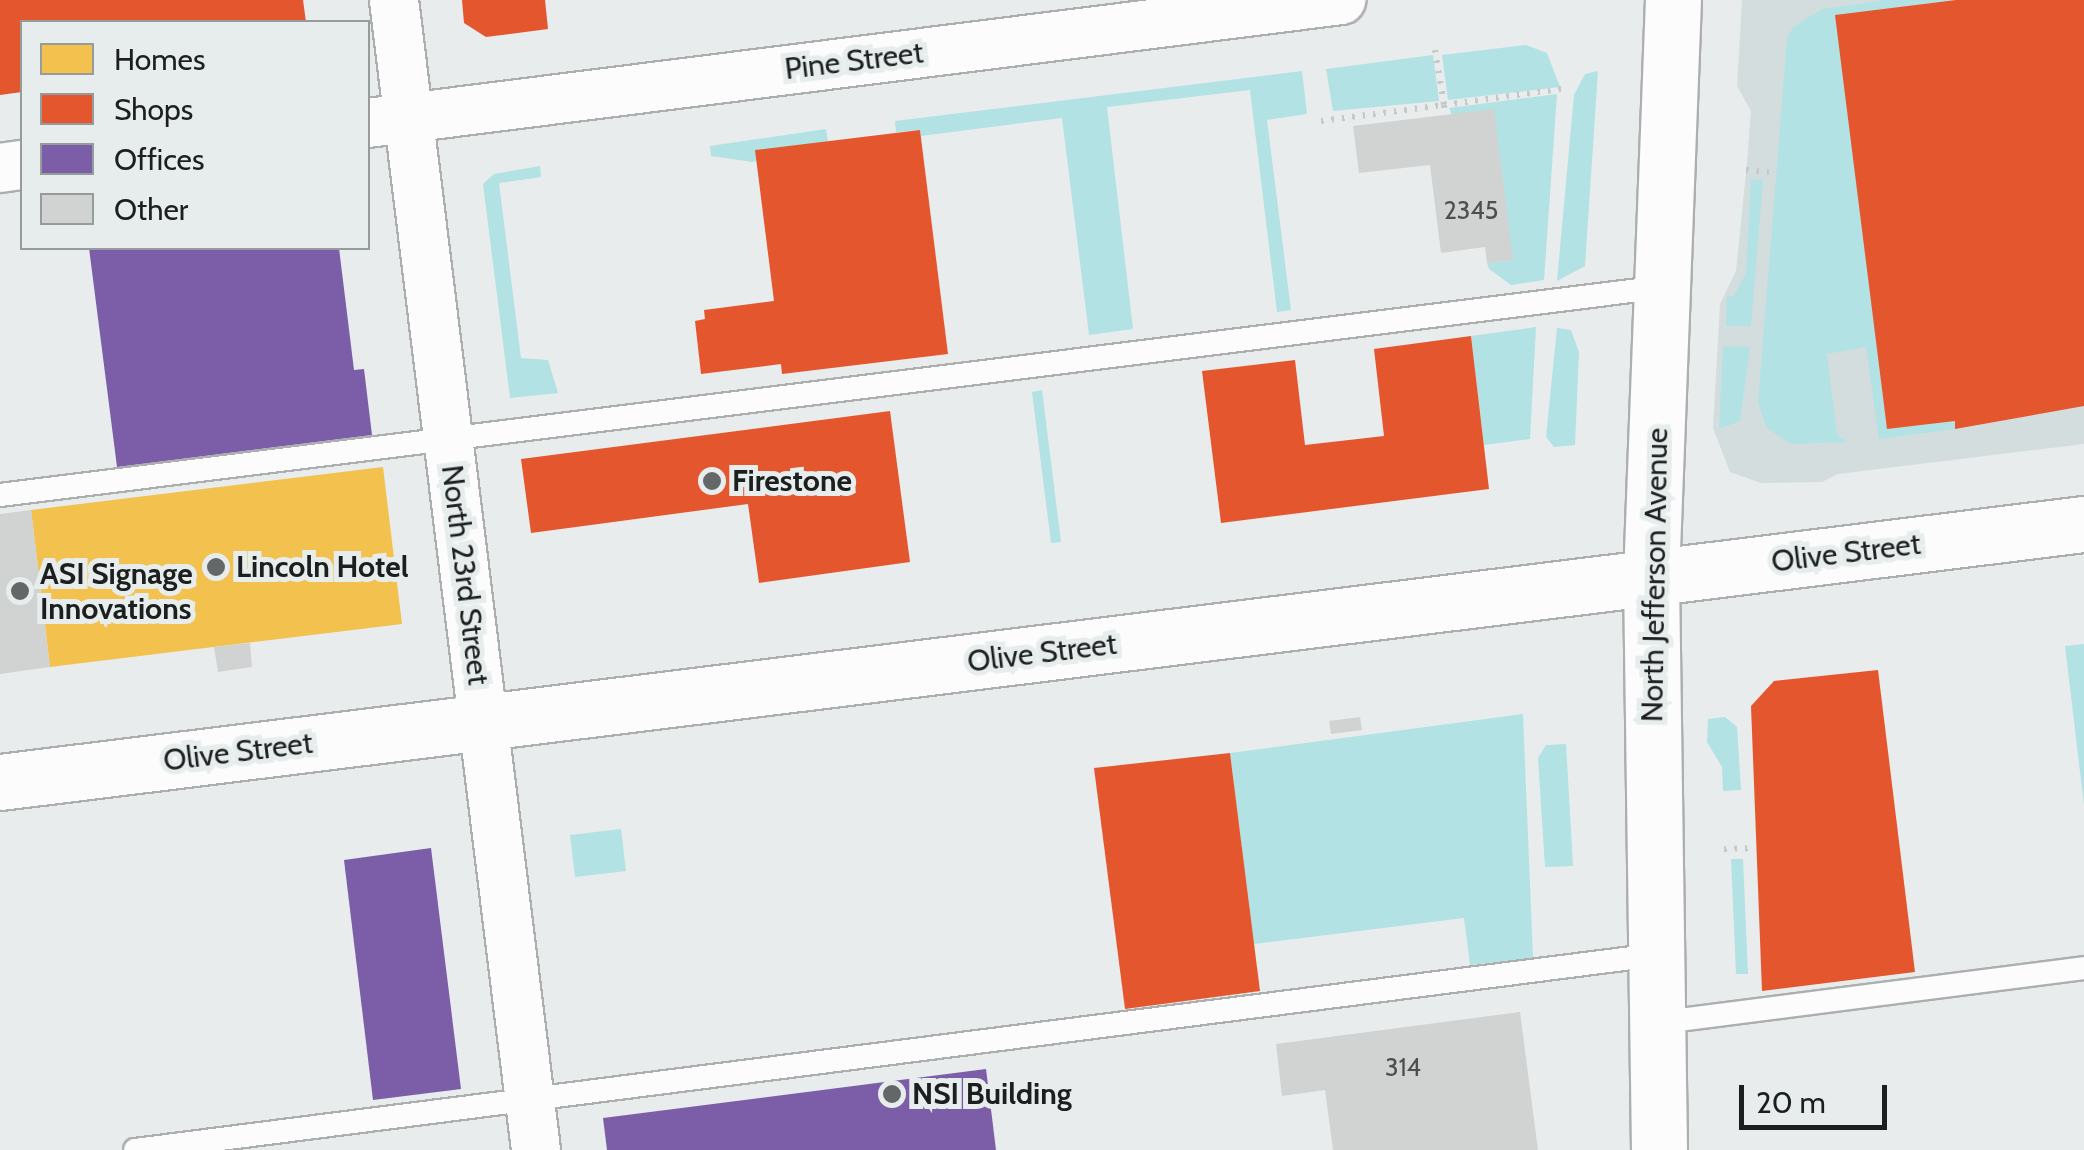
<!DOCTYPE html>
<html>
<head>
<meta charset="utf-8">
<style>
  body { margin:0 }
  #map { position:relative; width:2084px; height:1150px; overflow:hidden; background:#e8ecec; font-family:Cabin,sans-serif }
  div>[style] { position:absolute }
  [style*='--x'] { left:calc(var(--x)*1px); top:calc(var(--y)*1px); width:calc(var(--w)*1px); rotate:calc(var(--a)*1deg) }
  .built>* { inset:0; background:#d3dddd }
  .green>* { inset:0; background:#b2e2e3 }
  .homes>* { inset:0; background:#f2c14e }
  .shops>* { inset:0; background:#e4572e }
  .offices>* { inset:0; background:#7b5ea7 }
  .building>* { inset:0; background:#d1d3d3 }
  .path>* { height:6px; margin-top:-3px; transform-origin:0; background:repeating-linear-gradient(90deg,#c7c9c9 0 2.5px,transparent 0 10.5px) }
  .roads { filter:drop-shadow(2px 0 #adafaf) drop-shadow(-2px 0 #adafaf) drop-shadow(0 2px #adafaf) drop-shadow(0 -2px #adafaf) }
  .lane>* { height:22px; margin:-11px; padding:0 11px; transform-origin:11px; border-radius:11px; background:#fcfcfc }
  .street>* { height:48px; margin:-24px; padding:0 24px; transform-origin:24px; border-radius:24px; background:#fcfcfc }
  .secondary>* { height:55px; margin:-27.5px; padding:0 27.5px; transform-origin:27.5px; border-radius:27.5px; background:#fcfcfc }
  .primary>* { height:55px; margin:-27.5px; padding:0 27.5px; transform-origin:27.5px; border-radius:27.5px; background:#fcfcfc }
  .dots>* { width:28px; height:28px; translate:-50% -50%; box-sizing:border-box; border:5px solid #e7eded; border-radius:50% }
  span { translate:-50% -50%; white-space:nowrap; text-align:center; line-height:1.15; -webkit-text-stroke:10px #e7eded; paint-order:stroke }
  .number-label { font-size:25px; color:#4d4f4f }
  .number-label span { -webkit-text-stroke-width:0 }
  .street-label { font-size:30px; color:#1d1f1f }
  .poi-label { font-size:30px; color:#1d1f1f; font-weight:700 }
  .left { translate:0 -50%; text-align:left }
  .legend { position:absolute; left:20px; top:20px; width:350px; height:230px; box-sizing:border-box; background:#e7eded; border:2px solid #969b9b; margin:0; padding:12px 18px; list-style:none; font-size:30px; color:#1d1f1f }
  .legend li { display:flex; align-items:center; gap:20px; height:50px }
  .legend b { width:50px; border:2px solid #969b9b }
  .scale { position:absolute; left:1739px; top:1085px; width:148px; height:45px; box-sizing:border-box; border:5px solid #1d1f1f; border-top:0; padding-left:12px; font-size:30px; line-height:35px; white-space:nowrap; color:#1d1f1f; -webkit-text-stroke:8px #e7eded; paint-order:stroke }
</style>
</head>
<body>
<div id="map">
  <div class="built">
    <i style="clip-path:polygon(1742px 0,2084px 0,2084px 444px,1838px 474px,1822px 482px,1761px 483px,1730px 472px,1713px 428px,1720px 304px,1736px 271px,1747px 163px,1751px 111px,1737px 86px)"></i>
  </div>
  <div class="green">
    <i style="clip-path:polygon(1886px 0,1956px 0,1836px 15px,1887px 429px,1955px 421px,1955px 429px,1879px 439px,1866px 347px,1827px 354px,1837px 435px,1848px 442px,1791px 444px,1767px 428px,1758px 403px,1787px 39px,1793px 27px,1822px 9px)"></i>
    <i style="clip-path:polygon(1526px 45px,1547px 53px,1560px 87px,1448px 100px,1442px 55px)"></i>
    <i style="clip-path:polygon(1433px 55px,1439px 101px,1333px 111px,1326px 69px)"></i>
    <i style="clip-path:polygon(1302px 71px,1307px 114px,1267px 120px,1291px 310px,1277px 312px,1250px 90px,1107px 107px,1133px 329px,1089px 335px,1062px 118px,921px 136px,920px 130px,896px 132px,895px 121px)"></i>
    <i style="clip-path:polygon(1598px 71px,1585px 266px,1557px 281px,1574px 95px,1585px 74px)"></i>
    <i style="clip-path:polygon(1557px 94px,1544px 280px,1511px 285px,1489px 269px,1487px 263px,1512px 260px,1449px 108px)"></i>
    <i style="clip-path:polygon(826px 129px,828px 141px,753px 162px,711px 156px,710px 146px)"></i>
    <i style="clip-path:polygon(540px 166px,541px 177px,499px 183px,521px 358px,548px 360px,558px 393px,510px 398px,483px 184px,494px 174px)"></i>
    <i style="clip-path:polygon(1751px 179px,1763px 180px,1751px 326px,1726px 326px,1727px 296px,1734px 296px,1746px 273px)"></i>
    <i style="clip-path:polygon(1536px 327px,1530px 439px,1484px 445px,1471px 336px)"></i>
    <i style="clip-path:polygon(1557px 328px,1571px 330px,1579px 352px,1575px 445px,1554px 447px,1546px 437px)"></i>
    <i style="clip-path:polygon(1723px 346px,1750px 347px,1740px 421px,1719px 429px)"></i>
    <i style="clip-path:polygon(1042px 390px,1061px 542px,1051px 543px,1032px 392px)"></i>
    <i style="clip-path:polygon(2084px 644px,2084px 805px,2065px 646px)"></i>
    <i style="clip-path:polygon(1523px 714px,1533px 958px,1470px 965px,1464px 918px,1254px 944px,1230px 753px)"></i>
    <i style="clip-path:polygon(1708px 719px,1725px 717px,1737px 727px,1741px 790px,1723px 791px,1722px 767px,1707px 742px)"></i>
    <i style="clip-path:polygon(1566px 744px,1573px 866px,1545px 867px,1538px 758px,1546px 745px)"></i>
    <i style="clip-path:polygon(621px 829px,626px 871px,575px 877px,570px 835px)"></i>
    <i style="clip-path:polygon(1731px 859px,1743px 859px,1748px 974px,1736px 974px)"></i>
  </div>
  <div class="homes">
    <i style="clip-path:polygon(383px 467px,402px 624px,50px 667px,31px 510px)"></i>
  </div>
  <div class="shops">
    <i style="clip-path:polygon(0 0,303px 0,306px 22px,22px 22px,22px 92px,0 95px)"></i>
    <i style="clip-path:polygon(462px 0,545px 0,548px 29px,486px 37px,464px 23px)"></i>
    <i style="clip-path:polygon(1956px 0,2084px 0,2084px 406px,1955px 429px,1955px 421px,1887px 429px,1835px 15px)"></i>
    <i style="clip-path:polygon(920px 130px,948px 354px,782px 374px,781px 364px,701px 374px,695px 321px,705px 319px,704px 310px,774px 301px,755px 150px)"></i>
    <i style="clip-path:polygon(1471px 336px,1489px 489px,1221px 523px,1202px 371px,1295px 360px,1305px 445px,1384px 436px,1374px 349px)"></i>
    <i style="clip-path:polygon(890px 411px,910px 562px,759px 583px,748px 504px,531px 533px,521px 459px)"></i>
    <i style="clip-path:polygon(1878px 670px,1915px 972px,1762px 991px,1751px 706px,1774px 681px)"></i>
    <i style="clip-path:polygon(1230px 753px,1260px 991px,1125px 1009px,1094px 768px)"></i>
  </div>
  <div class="offices">
    <i style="clip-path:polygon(89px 248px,339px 248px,354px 370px,364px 369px,372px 435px,117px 467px)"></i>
    <i style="clip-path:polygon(431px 848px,461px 1089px,373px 1100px,344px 860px)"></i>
    <i style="clip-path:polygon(986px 1069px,996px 1150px,607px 1150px,603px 1118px)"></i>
  </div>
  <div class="building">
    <i style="clip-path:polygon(1494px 109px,1513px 260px,1487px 263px,1485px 247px,1441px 253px,1430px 165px,1359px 173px,1353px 126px)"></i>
    <i style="clip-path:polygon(31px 510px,50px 667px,0 674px,0 514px)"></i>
    <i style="clip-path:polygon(250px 643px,252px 667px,218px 672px,214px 647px)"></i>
    <i style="clip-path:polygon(1360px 717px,1362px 730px,1331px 734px,1329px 721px)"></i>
    <i style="clip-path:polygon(1520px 1012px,1538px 1150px,1333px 1150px,1325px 1090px,1282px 1096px,1276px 1044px)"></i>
  </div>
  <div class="path">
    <i style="--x:1435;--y:50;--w:56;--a:80.7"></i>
    <i style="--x:1444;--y:105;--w:125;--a:-7.8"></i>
    <i style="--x:1321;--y:121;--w:124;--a:-7.4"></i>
    <i style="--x:1444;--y:105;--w:9;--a:84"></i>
    <i style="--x:1746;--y:170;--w:23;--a:5"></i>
    <i style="--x:1724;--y:849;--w:24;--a:-2"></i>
  </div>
  <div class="roads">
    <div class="lane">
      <i style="--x:0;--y:495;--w:1676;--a:-7.13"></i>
      <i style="--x:1656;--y:1023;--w:432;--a:-7.3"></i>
      <i style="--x:135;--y:1150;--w:1532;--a:-7.31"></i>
    </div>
    <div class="street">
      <i style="--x:394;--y:0;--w:1159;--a:82.96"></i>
      <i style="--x:368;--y:123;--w:981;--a:-7.2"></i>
      <i style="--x:0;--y:168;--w:22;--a:-8"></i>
    </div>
    <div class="secondary">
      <i style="--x:0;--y:782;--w:2100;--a:-7.06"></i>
    </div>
    <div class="primary">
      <i style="--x:1659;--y:1150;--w:573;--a:-90.8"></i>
      <i style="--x:1651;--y:577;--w:577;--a:-87.82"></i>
    </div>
  </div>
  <div class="dots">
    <i style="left:712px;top:481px;background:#646767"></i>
    <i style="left:216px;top:567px;background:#646767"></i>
    <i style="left:20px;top:591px;background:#646767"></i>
    <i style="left:892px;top:1094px;background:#646767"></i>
  </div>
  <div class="number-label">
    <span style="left:1471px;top:210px">2345</span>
    <span style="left:1403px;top:1067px">314</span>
  </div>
  <div class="street-label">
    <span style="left:854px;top:61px;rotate:-7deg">Pine Street</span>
    <span style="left:1846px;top:553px;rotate:-7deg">Olive Street</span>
    <span style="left:465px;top:575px;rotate:83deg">North 23rd Street</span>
    <span style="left:1655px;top:575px;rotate:-89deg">North Jefferson Avenue</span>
    <span style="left:1042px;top:653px;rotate:-7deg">Olive Street</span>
    <span style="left:238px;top:752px;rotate:-7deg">Olive Street</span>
  </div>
  <div class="poi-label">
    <span class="left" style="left:732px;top:481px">Firestone</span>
    <span class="left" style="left:236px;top:567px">Lincoln Hotel</span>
    <span class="left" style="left:40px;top:591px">ASI Signage<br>Innovations</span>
    <span class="left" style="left:912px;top:1094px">NSI Building</span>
  </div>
  <ul class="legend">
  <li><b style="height:28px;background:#f2c14e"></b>Homes</li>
  <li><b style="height:28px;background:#e4572e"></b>Shops</li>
  <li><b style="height:28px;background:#7b5ea7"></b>Offices</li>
  <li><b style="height:28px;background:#d1d3d3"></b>Other</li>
  </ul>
  <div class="scale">20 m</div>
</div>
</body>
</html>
